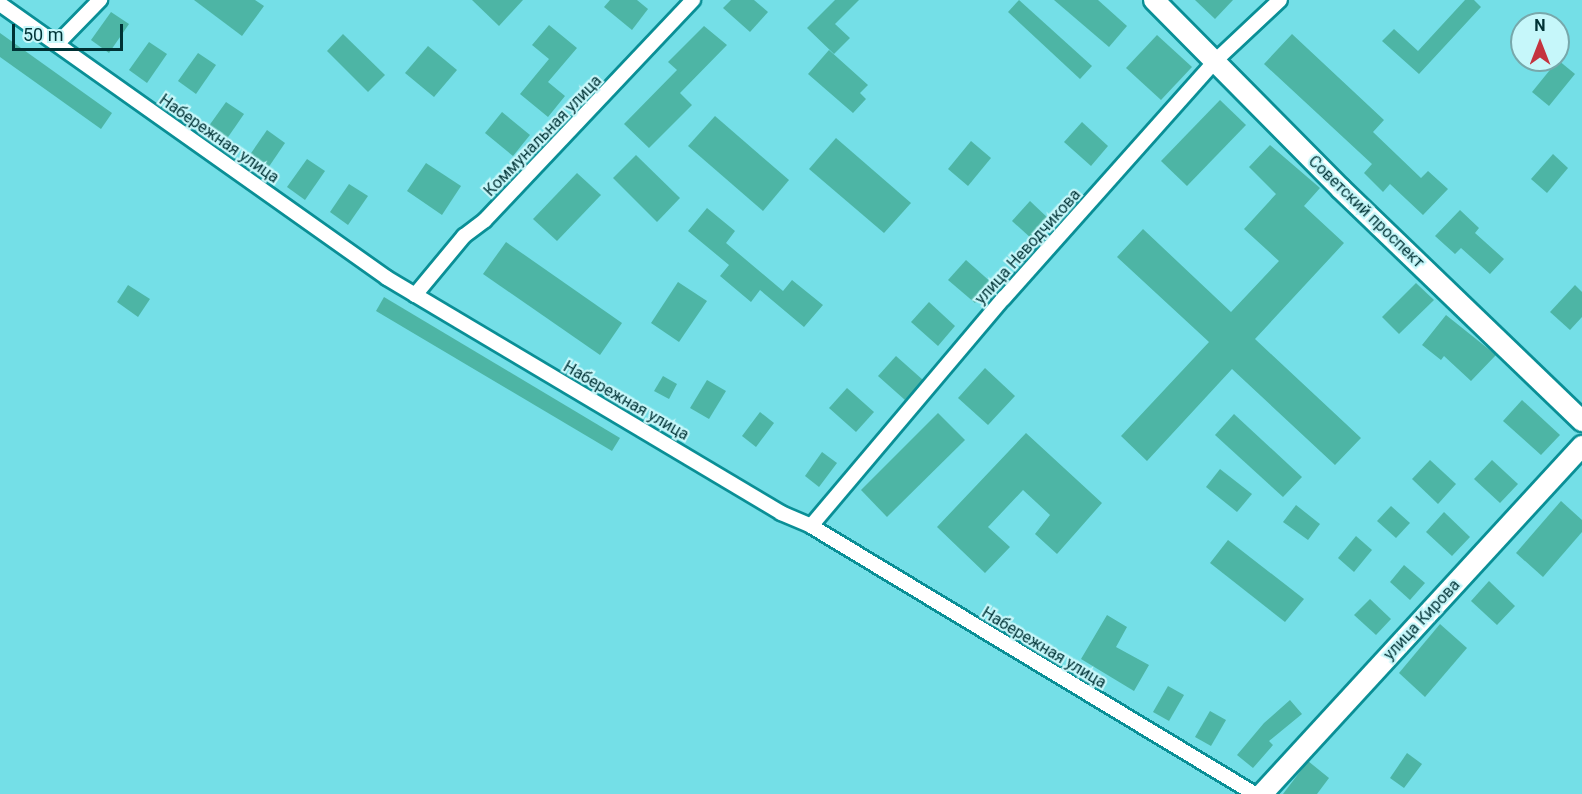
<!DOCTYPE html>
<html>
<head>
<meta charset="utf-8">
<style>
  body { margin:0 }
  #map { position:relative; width:1582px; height:794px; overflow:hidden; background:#74dfe7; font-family:Roboto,sans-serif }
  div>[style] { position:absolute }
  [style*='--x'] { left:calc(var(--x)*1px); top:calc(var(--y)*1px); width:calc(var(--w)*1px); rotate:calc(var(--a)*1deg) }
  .building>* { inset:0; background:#4db5a5 }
  .roads { filter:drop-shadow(2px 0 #0a8f96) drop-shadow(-2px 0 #0a8f96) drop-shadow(0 2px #0a8f96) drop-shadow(0 -2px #0a8f96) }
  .street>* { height:14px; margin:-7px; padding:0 7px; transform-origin:7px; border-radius:7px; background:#fff }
  .secondary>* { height:20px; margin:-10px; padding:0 10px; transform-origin:10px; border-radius:10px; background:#fff }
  span { translate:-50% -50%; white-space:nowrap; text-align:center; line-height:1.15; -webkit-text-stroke:4.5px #c6f7fa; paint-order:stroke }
  .street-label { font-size:16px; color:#003235 }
  .north { position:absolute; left:1510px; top:12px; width:60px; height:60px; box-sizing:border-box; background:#c6f7fa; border:2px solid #77a8ab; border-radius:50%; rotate:0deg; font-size:16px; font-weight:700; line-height:24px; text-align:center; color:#003235 }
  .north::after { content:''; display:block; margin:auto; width:21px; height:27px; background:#c4343f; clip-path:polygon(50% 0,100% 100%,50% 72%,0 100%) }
  .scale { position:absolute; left:12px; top:24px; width:111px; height:27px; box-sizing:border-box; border:3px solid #003235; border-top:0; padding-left:8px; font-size:18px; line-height:21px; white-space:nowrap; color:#003235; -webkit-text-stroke:4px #c6f7fa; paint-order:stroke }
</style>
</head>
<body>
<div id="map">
  <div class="building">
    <i style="clip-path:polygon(194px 0,255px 0,264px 6px,242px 36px)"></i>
    <i style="clip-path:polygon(472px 0,523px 0,499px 26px)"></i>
    <i style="clip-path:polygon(610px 0,637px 0,648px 9px,632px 30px,604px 7px)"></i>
    <i style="clip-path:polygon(731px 0,754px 0,768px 12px,750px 32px,723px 8px)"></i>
    <i style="clip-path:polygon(835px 0,859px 0,835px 24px,850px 38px,834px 54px,807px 28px)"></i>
    <i style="clip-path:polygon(1019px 0,1092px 66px,1080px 79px,1008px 12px)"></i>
    <i style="clip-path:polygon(1054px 0,1098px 0,1127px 26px,1109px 47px)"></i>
    <i style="clip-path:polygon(1195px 0,1233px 0,1215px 19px)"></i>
    <i style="clip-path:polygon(1465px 0,1474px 0,1481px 7px,1419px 74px,1382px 41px,1394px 29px,1418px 51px)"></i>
    <i style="clip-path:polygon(111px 12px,129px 24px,109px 53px,91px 40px)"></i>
    <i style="clip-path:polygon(549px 25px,577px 48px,548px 82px,565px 96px,548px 117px,520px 94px,549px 59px,532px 45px)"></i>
    <i style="clip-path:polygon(704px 26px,727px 45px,680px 93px,692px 105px,649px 148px,624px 124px,677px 70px,668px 62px)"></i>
    <i style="clip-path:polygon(0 33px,112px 113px,101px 129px,0 57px)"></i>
    <i style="clip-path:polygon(343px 34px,385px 75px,368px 92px,327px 51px)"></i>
    <i style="clip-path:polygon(1292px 34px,1384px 120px,1373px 132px,1421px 178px,1428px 171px,1448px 189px,1423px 215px,1390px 184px,1383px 192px,1364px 173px,1372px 164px,1264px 64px)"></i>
    <i style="clip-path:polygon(1157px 35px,1192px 67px,1161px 100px,1126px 68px)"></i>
    <i style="clip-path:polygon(149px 42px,167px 54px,147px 83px,129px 70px)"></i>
    <i style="clip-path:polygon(428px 46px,457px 70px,434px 97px,405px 73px)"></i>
    <i style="clip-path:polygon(829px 50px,868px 85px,860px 93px,866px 99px,853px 113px,808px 74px)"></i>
    <i style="clip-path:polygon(198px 53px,216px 65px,196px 94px,178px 81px)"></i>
    <i style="clip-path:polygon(1558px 60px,1575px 74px,1549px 106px,1532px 92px)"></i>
    <i style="clip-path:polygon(1220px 100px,1246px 125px,1187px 186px,1161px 161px)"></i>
    <i style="clip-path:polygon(226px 102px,244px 114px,224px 143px,206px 130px)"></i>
    <i style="clip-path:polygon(502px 112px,530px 135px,513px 156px,485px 133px)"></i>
    <i style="clip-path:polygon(715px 116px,789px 180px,763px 211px,688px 146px)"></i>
    <i style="clip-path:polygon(1082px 122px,1108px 146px,1091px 166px,1064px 142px)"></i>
    <i style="clip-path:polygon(267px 130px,285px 143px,266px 171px,247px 159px)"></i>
    <i style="clip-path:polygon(836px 138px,911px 203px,884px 233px,809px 169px)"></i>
    <i style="clip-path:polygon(971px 141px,991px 158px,968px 186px,948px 169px)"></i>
    <i style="clip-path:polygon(1270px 145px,1320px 188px,1304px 206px,1344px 243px,1255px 339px,1361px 438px,1335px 465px,1232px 369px,1147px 461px,1121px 436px,1209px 342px,1117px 257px,1143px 229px,1231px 312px,1279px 261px,1244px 229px,1276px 194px,1249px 167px)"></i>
    <i style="clip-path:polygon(1553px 154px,1568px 168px,1547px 193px,1531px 179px)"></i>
    <i style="clip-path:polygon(636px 155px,680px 198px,657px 222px,613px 178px)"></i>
    <i style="clip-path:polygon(307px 159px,325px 171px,305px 200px,287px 187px)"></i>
    <i style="clip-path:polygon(426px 163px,461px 186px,442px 215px,407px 191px)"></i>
    <i style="clip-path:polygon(577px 173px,601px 195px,557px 241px,533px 219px)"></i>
    <i style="clip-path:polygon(349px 184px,368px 196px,348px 225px,330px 212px)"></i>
    <i style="clip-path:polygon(1030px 201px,1050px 220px,1032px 239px,1012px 221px)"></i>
    <i style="clip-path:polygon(707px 208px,735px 231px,726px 243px,783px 291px,792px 280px,823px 305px,804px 327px,760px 290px,751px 302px,720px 276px,729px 265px,688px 231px)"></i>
    <i style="clip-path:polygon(1460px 210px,1479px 228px,1475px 233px,1504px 259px,1490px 274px,1461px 248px,1455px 254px,1435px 236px)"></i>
    <i style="clip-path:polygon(506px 242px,622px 323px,600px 355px,483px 274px)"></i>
    <i style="clip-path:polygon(966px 260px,993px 284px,975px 303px,948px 280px)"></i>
    <i style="clip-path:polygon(678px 282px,707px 301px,679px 342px,651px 323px)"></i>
    <i style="clip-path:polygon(1416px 283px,1434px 300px,1399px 334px,1382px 317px)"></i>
    <i style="clip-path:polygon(128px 285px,150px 299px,138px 317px,117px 302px)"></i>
    <i style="clip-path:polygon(1575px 285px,1582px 292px,1582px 317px,1570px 330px,1550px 312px)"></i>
    <i style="clip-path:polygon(384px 297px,620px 438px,612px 451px,376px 311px)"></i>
    <i style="clip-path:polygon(929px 302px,955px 326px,938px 346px,911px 322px)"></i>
    <i style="clip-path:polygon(1446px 315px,1496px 355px,1471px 381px,1444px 356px,1441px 360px,1422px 345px)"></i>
    <i style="clip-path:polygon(896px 356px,923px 380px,905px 400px,878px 376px)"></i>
    <i style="clip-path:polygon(985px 368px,1015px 396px,988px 425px,958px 398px)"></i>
    <i style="clip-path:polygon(663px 376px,677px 384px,669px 399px,654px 391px)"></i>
    <i style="clip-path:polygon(707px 380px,726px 391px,709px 419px,690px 408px)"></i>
    <i style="clip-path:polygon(847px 388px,874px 412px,856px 432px,829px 408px)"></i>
    <i style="clip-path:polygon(1522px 400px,1560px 435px,1541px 455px,1503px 421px)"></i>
    <i style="clip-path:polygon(760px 412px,774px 423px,756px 447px,742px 436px)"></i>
    <i style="clip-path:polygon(938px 413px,965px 440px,887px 517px,861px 490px)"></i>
    <i style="clip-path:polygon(1234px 414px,1302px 477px,1283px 497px,1215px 435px)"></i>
    <i style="clip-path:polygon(1026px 433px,1102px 503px,1057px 554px,1035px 534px,1050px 515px,1023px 490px,988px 527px,1010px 547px,985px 573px,937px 527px)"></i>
    <i style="clip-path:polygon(822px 452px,837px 463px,819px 487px,805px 476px)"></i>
    <i style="clip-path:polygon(1430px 460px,1456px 484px,1438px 504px,1412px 479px)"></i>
    <i style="clip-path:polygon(1492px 460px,1518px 484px,1500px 503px,1474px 479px)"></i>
    <i style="clip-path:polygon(1220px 469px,1252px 494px,1237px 512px,1206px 487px)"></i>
    <i style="clip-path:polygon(1561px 501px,1582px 520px,1582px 532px,1543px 577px,1516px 553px)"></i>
    <i style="clip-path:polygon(1296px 505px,1320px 524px,1308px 540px,1283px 522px)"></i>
    <i style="clip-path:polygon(1391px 506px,1410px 523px,1396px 538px,1377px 521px)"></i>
    <i style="clip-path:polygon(1444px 512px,1470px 537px,1452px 556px,1426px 532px)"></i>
    <i style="clip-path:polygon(1356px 536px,1372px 550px,1354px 572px,1338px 558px)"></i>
    <i style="clip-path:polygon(1228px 540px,1304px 599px,1285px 622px,1210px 563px)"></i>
    <i style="clip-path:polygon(1404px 565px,1425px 583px,1410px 600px,1390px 582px)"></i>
    <i style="clip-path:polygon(1489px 581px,1515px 606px,1497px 625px,1471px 601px)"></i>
    <i style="clip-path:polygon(1370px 599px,1391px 619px,1376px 635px,1354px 615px)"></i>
    <i style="clip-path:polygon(1107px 615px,1127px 627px,1116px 647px,1149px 665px,1134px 691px,1081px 659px)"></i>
    <i style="clip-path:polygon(1440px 624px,1467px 648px,1425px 697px,1399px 673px)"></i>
    <i style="clip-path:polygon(1168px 686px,1184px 695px,1169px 721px,1153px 712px)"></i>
    <i style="clip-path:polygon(1290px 700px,1302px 714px,1269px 741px,1273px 745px,1253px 768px,1237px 755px,1264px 723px)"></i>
    <i style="clip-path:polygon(1210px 711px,1226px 720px,1211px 746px,1195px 737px)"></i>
    <i style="clip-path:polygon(1407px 753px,1422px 764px,1404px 788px,1390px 778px)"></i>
    <i style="clip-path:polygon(1308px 761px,1329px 778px,1317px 794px,1283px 794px)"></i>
  </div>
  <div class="roads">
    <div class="street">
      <i style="--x:0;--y:4;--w:474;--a:35.3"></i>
      <i style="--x:387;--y:278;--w:459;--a:30.8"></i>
      <i style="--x:781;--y:513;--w:33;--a:23"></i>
      <i style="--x:811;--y:526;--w:519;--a:31.12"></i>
      <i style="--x:57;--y:44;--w:62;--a:-45.7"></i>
      <i style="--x:415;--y:295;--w:77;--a:-50.3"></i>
      <i style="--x:464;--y:236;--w:26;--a:-37"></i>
      <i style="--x:485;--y:220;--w:303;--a:-46.6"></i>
      <i style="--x:811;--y:526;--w:299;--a:-49.8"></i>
      <i style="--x:1004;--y:298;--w:317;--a:-48.3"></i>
      <i style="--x:1215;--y:61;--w:89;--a:-43.2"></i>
    </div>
    <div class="secondary">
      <i style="--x:1154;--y:0;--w:266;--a:45.3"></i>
      <i style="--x:1341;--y:189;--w:335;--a:43.9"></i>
      <i style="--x:1262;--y:794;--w:473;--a:-47.4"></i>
    </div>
  </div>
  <div class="street-label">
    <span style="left:543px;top:136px;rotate:-46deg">Коммунальная улица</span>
    <span style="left:219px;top:139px;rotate:35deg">Набережная улица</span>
    <span style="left:1366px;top:212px;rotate:44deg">Советский проспект</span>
    <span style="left:1028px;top:247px;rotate:-48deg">улица Неводчикова</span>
    <span style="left:626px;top:401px;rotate:30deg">Набережная улица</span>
    <span style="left:1422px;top:620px;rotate:-47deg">улица Кирова</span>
    <span style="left:1044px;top:648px;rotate:31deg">Набережная улица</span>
  </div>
  <div class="north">N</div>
  <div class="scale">50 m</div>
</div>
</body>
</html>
